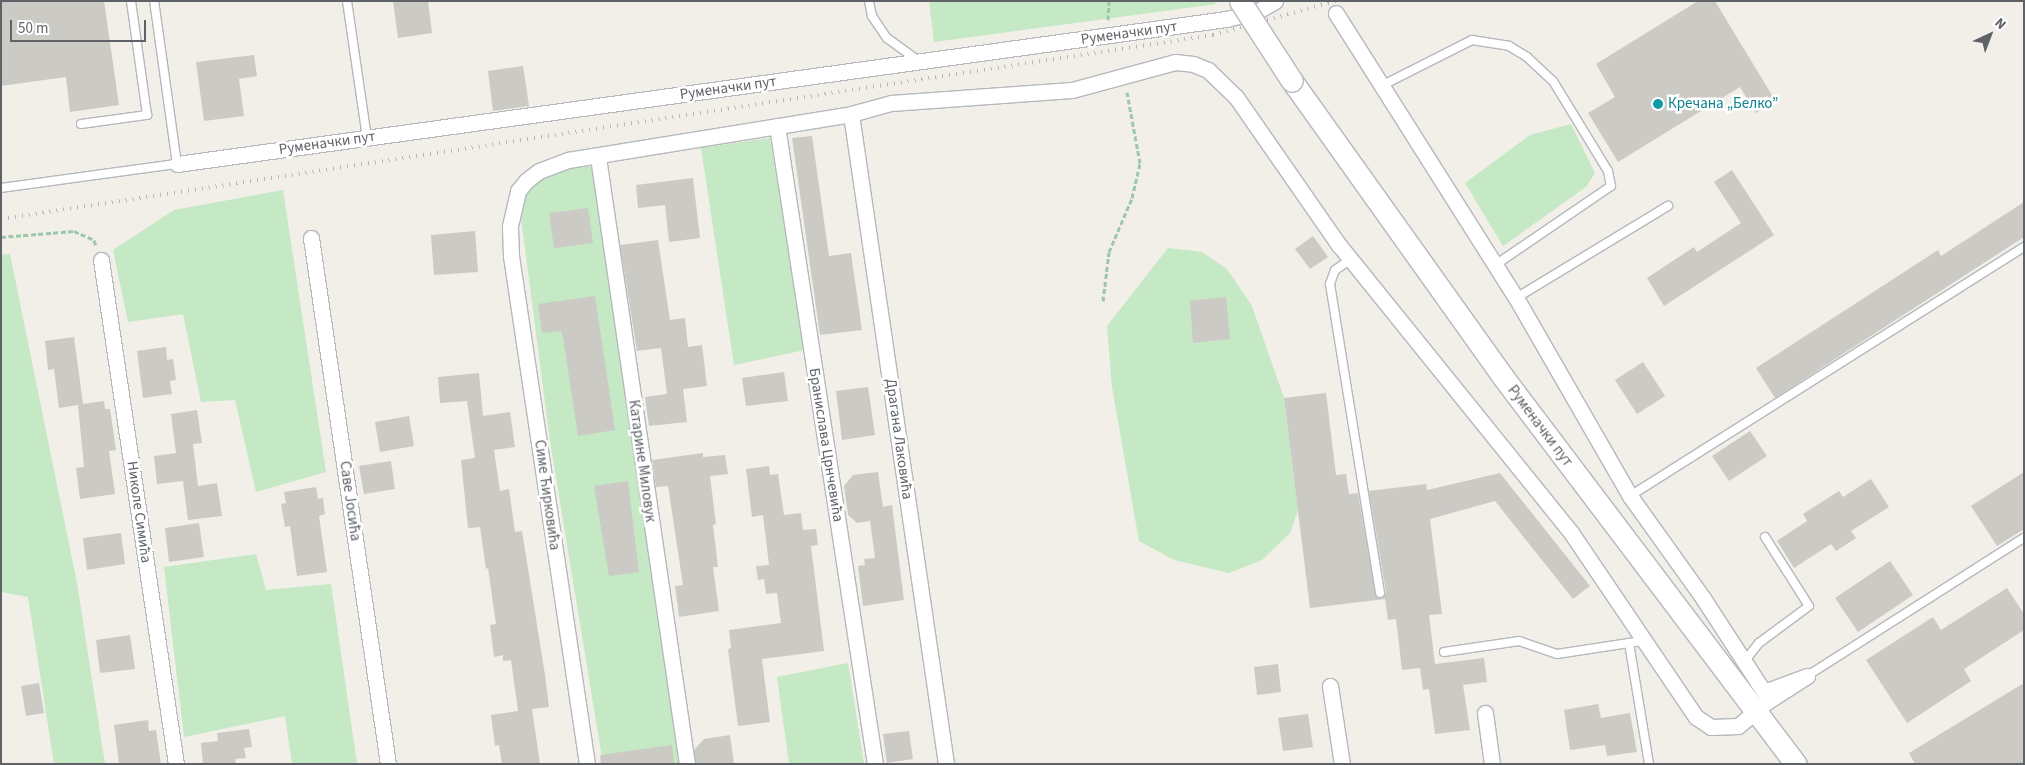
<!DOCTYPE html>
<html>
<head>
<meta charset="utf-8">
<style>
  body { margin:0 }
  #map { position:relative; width:2025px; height:765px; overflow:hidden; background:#f1efe8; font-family:"Source Sans 3",sans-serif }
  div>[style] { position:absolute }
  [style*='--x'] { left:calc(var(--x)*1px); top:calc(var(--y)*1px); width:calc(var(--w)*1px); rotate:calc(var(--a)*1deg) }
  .green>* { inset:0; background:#c5e8c5 }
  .building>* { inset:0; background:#cccac5 }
  .path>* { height:3px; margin-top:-1.5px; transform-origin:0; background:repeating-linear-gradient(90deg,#9cc7a9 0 5px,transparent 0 7.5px) }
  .roads { filter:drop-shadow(1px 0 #b5b8bc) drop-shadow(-1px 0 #b5b8bc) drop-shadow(0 1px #b5b8bc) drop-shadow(0 -1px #b5b8bc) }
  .service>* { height:8px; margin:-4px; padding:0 4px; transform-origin:4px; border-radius:4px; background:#fff }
  .minor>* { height:15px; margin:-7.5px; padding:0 7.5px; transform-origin:7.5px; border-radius:7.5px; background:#fff }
  .secondary>* { height:21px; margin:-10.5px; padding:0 10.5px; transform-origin:10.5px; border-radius:10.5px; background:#fff }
  .rail>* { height:4px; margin-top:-2px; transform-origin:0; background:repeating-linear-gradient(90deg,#b6b7b8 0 1px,transparent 0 7px) }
  .bridges { filter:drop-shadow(1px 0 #b6babf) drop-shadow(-1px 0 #b6babf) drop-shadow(0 1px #b6babf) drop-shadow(0 -1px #b6babf) }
  .secondary-bridge>* { height:21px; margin:-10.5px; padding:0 10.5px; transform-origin:10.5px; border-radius:10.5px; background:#fff }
  .dots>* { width:14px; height:14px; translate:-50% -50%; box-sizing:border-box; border:2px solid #fff; border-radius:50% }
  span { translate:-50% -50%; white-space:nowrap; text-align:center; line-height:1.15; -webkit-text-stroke:5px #fff; paint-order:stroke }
  .street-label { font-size:15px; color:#5f6368 }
  .culture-label { font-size:15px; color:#0d838f }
  .left { translate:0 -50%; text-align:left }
  .frame { position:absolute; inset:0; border:2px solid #5f6368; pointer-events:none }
  .north { position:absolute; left:1965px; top:10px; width:50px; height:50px; -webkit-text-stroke:4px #fff; paint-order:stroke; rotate:43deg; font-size:14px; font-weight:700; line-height:20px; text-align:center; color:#5f6368 }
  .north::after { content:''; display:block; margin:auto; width:18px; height:22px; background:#5f6368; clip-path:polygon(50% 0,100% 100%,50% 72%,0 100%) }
  .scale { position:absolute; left:10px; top:20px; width:136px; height:22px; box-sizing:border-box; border:2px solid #5f6368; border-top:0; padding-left:6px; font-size:15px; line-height:18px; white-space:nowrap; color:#5f6368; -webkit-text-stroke:4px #fff; paint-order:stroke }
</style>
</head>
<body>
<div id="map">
  <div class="green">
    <i style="clip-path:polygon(929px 1px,1214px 1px,1216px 4px,934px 42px)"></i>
    <i style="clip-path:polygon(1571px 124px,1595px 173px,1586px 187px,1503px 246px,1465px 183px,1530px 135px)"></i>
    <i style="clip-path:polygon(770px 138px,805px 350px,734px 365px,701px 148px)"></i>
    <i style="clip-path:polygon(584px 164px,591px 167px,595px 176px,681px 764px,603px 764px,550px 441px,520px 210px,531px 184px,556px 167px)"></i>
    <i style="clip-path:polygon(283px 190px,326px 472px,256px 492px,235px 400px,201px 402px,183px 314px,128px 322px,113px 250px,174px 210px)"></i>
    <i style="clip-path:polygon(1168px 248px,1202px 252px,1227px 269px,1252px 306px,1284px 398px,1298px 510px,1290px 533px,1262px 560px,1229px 573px,1174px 560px,1139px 541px,1112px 387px,1107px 326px)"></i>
    <i style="clip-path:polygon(10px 254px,77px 583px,105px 764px,54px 764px,28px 597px,1px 592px,1px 255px)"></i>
    <i style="clip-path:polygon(256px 554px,266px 590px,331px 584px,357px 764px,292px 764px,285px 716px,184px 737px,164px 567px)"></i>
    <i style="clip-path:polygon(848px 663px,864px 764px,789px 764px,777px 677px)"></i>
  </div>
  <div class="building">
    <i style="clip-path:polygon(1px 1px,104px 1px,119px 105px,70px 112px,66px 77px,1px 86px)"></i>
    <i style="clip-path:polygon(393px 1px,428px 1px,432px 33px,398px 38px)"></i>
    <i style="clip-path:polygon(1698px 1px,1715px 1px,1776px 102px,1756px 113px,1740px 87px,1618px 162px,1588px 113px,1615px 97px,1596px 64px)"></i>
    <i style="clip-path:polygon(254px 55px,257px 76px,239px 79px,244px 116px,204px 121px,196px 62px)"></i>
    <i style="clip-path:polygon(523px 66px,529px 106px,493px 111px,488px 71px)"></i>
    <i style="clip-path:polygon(812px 136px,829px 256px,851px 253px,862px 330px,820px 335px,792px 138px)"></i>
    <i style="clip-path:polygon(1732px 170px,1774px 235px,1664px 306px,1647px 278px,1694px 247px,1697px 252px,1741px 223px,1714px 182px)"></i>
    <i style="clip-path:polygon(693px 178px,700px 238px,669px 242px,665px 205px,638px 208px,636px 185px)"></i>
    <i style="clip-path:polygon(2024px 202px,2024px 237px,1775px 398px,1756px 368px,1938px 250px,1941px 256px)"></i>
    <i style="clip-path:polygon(588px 208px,593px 243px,554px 248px,549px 213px)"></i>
    <i style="clip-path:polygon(475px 231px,478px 272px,434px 275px,431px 235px)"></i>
    <i style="clip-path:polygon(1313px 236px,1328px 257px,1310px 269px,1295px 249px)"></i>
    <i style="clip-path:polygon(658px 240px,670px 320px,685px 318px,688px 347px,702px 345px,707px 386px,683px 389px,687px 422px,649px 426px,645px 397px,667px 394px,661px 348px,637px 351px,620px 245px)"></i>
    <i style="clip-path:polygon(595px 296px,615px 430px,578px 436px,563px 337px,561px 331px,542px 333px,538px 304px)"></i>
    <i style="clip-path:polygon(1226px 297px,1230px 339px,1193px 343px,1190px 301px)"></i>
    <i style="clip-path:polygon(74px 337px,83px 404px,104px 401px,105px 409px,110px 409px,116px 450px,109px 451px,115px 494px,80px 499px,76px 468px,84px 467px,78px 405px,59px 408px,54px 369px,48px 370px,45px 341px)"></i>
    <i style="clip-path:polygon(166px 347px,167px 360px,173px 359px,176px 380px,170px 381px,172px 394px,143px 398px,137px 351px)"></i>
    <i style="clip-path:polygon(1643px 362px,1665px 396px,1637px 414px,1615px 380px)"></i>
    <i style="clip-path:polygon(784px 372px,788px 401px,746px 406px,742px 378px)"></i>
    <i style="clip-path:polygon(479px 373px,483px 416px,510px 412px,515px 447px,494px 450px,500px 491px,509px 489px,515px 532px,522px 531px,545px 675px,549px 707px,532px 709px,540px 764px,502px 764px,499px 745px,495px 746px,491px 715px,518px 711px,511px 660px,503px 661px,503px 655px,494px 657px,490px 625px,496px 624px,488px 568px,486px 569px,480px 527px,468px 528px,461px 460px,475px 458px,467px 401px,440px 403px,438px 377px)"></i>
    <i style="clip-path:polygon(868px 387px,875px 435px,842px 440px,836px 391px)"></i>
    <i style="clip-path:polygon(1326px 393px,1336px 475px,1346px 474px,1349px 494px,1358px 493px,1376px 597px,1383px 598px,1386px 592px,1369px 491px,1426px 484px,1427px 490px,1500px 473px,1590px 586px,1573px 599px,1495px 501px,1430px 519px,1442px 614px,1429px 615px,1435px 664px,1484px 658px,1487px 682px,1463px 685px,1470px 730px,1435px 734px,1429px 689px,1423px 690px,1420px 668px,1402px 670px,1396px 619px,1388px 620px,1385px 599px,1310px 608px,1284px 398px)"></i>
    <i style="clip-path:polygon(197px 410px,202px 443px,193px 444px,198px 486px,217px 483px,222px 516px,188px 520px,183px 481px,157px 484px,154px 456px,176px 453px,171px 414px)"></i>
    <i style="clip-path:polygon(409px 416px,414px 446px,380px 452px,375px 422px)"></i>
    <i style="clip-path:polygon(1750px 431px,1767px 456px,1729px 481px,1712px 456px)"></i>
    <i style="clip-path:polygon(703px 453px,703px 457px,725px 455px,728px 474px,710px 476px,716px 524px,713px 525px,718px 567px,713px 567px,719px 611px,679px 617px,675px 586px,683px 585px,668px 486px,656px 487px,652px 460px)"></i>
    <i style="clip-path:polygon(391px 461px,395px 489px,364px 494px,359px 466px)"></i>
    <i style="clip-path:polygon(769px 466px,770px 475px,778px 474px,784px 515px,801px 513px,803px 530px,816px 529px,818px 545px,811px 546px,824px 651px,762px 659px,770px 722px,738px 726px,728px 649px,731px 648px,729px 630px,781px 623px,777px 593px,766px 594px,764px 579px,758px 580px,756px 566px,769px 565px,763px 515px,752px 517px,746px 469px)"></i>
    <i style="clip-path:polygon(878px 472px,883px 507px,892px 505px,904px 600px,863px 606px,858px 566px,865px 565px,864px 559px,875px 558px,870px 521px,857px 523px,848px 515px,844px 486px,853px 475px)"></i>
    <i style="clip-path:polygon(2024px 472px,2024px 529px,1997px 546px,1971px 506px)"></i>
    <i style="clip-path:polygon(1871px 479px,1889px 507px,1851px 531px,1856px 538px,1836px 551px,1831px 544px,1794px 568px,1777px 541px,1807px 521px,1803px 514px,1839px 491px,1843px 497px)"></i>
    <i style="clip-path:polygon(628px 481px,639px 572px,609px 576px,594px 486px)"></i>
    <i style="clip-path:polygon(316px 487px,318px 499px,323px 498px,325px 514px,319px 516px,327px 572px,297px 576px,290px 526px,285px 527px,281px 504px,286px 503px,284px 492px)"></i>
    <i style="clip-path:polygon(199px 523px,204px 557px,169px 562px,165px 528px)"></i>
    <i style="clip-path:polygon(121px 533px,125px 564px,87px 570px,83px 538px)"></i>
    <i style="clip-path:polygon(1890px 561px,1913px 595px,1858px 632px,1835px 598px)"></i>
    <i style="clip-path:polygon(2007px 588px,2024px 614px,2024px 630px,1964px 669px,1971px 681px,1907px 723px,1866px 660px,1933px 617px,1941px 630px)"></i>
    <i style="clip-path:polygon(130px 635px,135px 669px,100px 673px,96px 640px)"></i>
    <i style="clip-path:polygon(1278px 664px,1281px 692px,1257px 695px,1254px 667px)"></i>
    <i style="clip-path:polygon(39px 683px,44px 713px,26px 716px,21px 686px)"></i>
    <i style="clip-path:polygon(2024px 683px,2024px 764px,1915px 764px,1909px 753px)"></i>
    <i style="clip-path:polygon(1598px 704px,1601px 718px,1630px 713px,1637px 752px,1607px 756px,1605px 745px,1570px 750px,1564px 710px)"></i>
    <i style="clip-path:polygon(1308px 714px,1313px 747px,1283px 751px,1278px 718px)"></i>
    <i style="clip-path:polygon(148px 720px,149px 731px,156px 730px,161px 764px,119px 764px,114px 725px)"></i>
    <i style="clip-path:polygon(249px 729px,252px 747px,244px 748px,246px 758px,235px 759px,236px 764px,203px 764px,201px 743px,218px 741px,217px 733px)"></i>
    <i style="clip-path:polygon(909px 731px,913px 759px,887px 763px,883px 734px)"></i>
    <i style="clip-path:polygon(730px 735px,734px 764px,696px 764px,694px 750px,704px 739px)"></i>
    <i style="clip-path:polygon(672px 745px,674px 764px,601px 764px,600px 755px)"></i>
  </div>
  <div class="path">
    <i style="--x:1108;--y:20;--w:19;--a:-87"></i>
    <i style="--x:1;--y:237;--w:73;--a:-4.7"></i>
    <i style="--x:74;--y:231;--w:22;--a:24"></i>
    <i style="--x:94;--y:240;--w:6;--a:72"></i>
    <i style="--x:1103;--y:301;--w:49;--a:-83"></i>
    <i style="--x:1109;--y:252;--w:59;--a:-66.9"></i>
    <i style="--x:1132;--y:198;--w:36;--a:-77"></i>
    <i style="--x:1140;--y:163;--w:72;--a:-100.4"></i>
  </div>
  <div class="roads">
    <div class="service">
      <i style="--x:347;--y:1;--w:138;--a:81.7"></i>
      <i style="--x:869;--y:1;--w:15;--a:79"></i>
      <i style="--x:872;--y:16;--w:27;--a:56"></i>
      <i style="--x:887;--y:38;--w:37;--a:36"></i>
      <i style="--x:1383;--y:85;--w:100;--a:-26.8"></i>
      <i style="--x:1472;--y:40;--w:37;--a:9"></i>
      <i style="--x:1509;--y:46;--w:21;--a:31"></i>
      <i style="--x:1527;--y:57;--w:35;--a:43"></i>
      <i style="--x:1553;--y:81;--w:105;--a:58.6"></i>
      <i style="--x:1608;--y:171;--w:15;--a:79"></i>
      <i style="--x:1611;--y:186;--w:140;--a:145.7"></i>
      <i style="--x:81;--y:124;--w:67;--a:-7.8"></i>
      <i style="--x:147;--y:115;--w:115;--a:-98"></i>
      <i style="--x:1;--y:188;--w:178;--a:-7.8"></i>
      <i style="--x:177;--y:164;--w:165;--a:-98"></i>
      <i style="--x:1351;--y:259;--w:19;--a:145"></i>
      <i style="--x:1335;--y:270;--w:15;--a:110"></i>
      <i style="--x:1330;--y:284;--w:313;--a:80.8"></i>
      <i style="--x:1516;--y:298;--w:178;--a:-31.2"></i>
      <i style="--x:1630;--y:496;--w:466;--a:-32.3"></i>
      <i style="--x:1629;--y:643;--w:123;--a:80.6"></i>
      <i style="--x:1444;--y:652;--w:76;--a:-8.3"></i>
      <i style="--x:1519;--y:641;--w:40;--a:18.9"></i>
      <i style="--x:1557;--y:654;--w:86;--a:-8.7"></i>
      <i style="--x:1744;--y:662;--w:24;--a:-52"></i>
      <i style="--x:1759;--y:643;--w:62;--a:-36.5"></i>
      <i style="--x:1809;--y:606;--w:82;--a:-122.5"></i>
      <i style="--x:1807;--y:676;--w:257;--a:-32.5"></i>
    </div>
    <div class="minor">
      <i style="--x:851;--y:114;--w:657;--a:81.68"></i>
      <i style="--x:777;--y:126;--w:645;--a:81.27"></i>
      <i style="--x:598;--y:157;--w:613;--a:81.66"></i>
      <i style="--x:177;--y:164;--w:1059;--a:-7.87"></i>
      <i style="--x:1226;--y:19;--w:31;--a:-13"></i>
      <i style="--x:1256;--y:12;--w:22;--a:-30"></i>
      <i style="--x:311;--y:238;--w:532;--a:81.67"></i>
      <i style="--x:101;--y:260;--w:510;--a:81.54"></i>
      <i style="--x:1330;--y:686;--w:79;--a:81.3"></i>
      <i style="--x:1485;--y:713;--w:51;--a:82.2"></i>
      <i style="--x:587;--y:764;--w:514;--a:-98.51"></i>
      <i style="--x:511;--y:256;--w:30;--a:-92"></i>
      <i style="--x:510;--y:226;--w:36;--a:-77"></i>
      <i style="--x:518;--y:191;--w:13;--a:-51"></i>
      <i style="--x:526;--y:181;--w:16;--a:-38"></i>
      <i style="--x:539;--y:171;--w:31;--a:-21"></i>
      <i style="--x:568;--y:160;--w:287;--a:-9.2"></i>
      <i style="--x:851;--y:114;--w:41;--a:-15.4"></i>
      <i style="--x:891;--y:103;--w:181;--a:-4.1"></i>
      <i style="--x:1072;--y:90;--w:107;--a:-15.2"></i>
      <i style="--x:1175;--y:62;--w:18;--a:6"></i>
      <i style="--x:1193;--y:64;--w:16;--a:22"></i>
      <i style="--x:1208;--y:70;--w:39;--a:44"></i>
      <i style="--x:1236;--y:97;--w:180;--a:55.2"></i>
      <i style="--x:1339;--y:245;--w:371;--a:51.1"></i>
      <i style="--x:1572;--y:534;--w:221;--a:55.9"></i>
      <i style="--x:1696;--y:717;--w:18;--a:34"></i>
      <i style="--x:1711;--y:727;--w:27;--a:-2"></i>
      <i style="--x:1738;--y:726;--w:35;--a:-40"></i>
      <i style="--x:1765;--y:703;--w:50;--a:-32.7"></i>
      <i style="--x:1807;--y:676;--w:46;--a:159.6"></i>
      <i style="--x:1764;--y:692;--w:112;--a:-123"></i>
      <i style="--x:1703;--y:598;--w:125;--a:-125.6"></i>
      <i style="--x:1630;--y:496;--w:228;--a:-119.9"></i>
      <i style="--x:1516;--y:298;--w:337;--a:-122.3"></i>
    </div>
    <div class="secondary">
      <i style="--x:1292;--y:81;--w:364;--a:54.5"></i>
      <i style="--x:1503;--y:377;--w:485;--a:52.9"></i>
    </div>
  </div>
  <div class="rail">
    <i style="--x:1;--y:219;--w:1226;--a:-8.63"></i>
    <i style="--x:1213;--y:35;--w:128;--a:-15.5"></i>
  </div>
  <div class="bridges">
    <div class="secondary-bridge">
      <i style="--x:1240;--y:1;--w:95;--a:57"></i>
    </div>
  </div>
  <div class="dots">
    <i style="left:1658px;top:104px;background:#0f9aa8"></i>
  </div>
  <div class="street-label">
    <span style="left:1129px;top:33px;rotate:-8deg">Руменачки пут</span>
    <span style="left:728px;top:88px;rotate:-8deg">Руменачки пут</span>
    <span style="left:327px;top:143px;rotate:-8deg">Руменачки пут</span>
    <span style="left:1540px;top:426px;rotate:53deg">Руменачки пут</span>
    <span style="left:899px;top:439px;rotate:82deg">Драгана Лаковића</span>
    <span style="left:826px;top:445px;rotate:81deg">Бранислава Црнчевића</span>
    <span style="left:642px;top:461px;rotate:82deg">Катарине Миловук</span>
    <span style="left:547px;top:495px;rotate:82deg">Симе Ћирковића</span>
    <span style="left:350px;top:501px;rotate:82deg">Саве Јосића</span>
    <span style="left:139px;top:512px;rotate:82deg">Николе Симића</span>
  </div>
  <div class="culture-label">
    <span class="left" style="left:1668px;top:104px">Кречана „Белко”</span>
  </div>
  <div class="frame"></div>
  <div class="north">N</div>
  <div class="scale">50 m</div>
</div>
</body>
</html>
